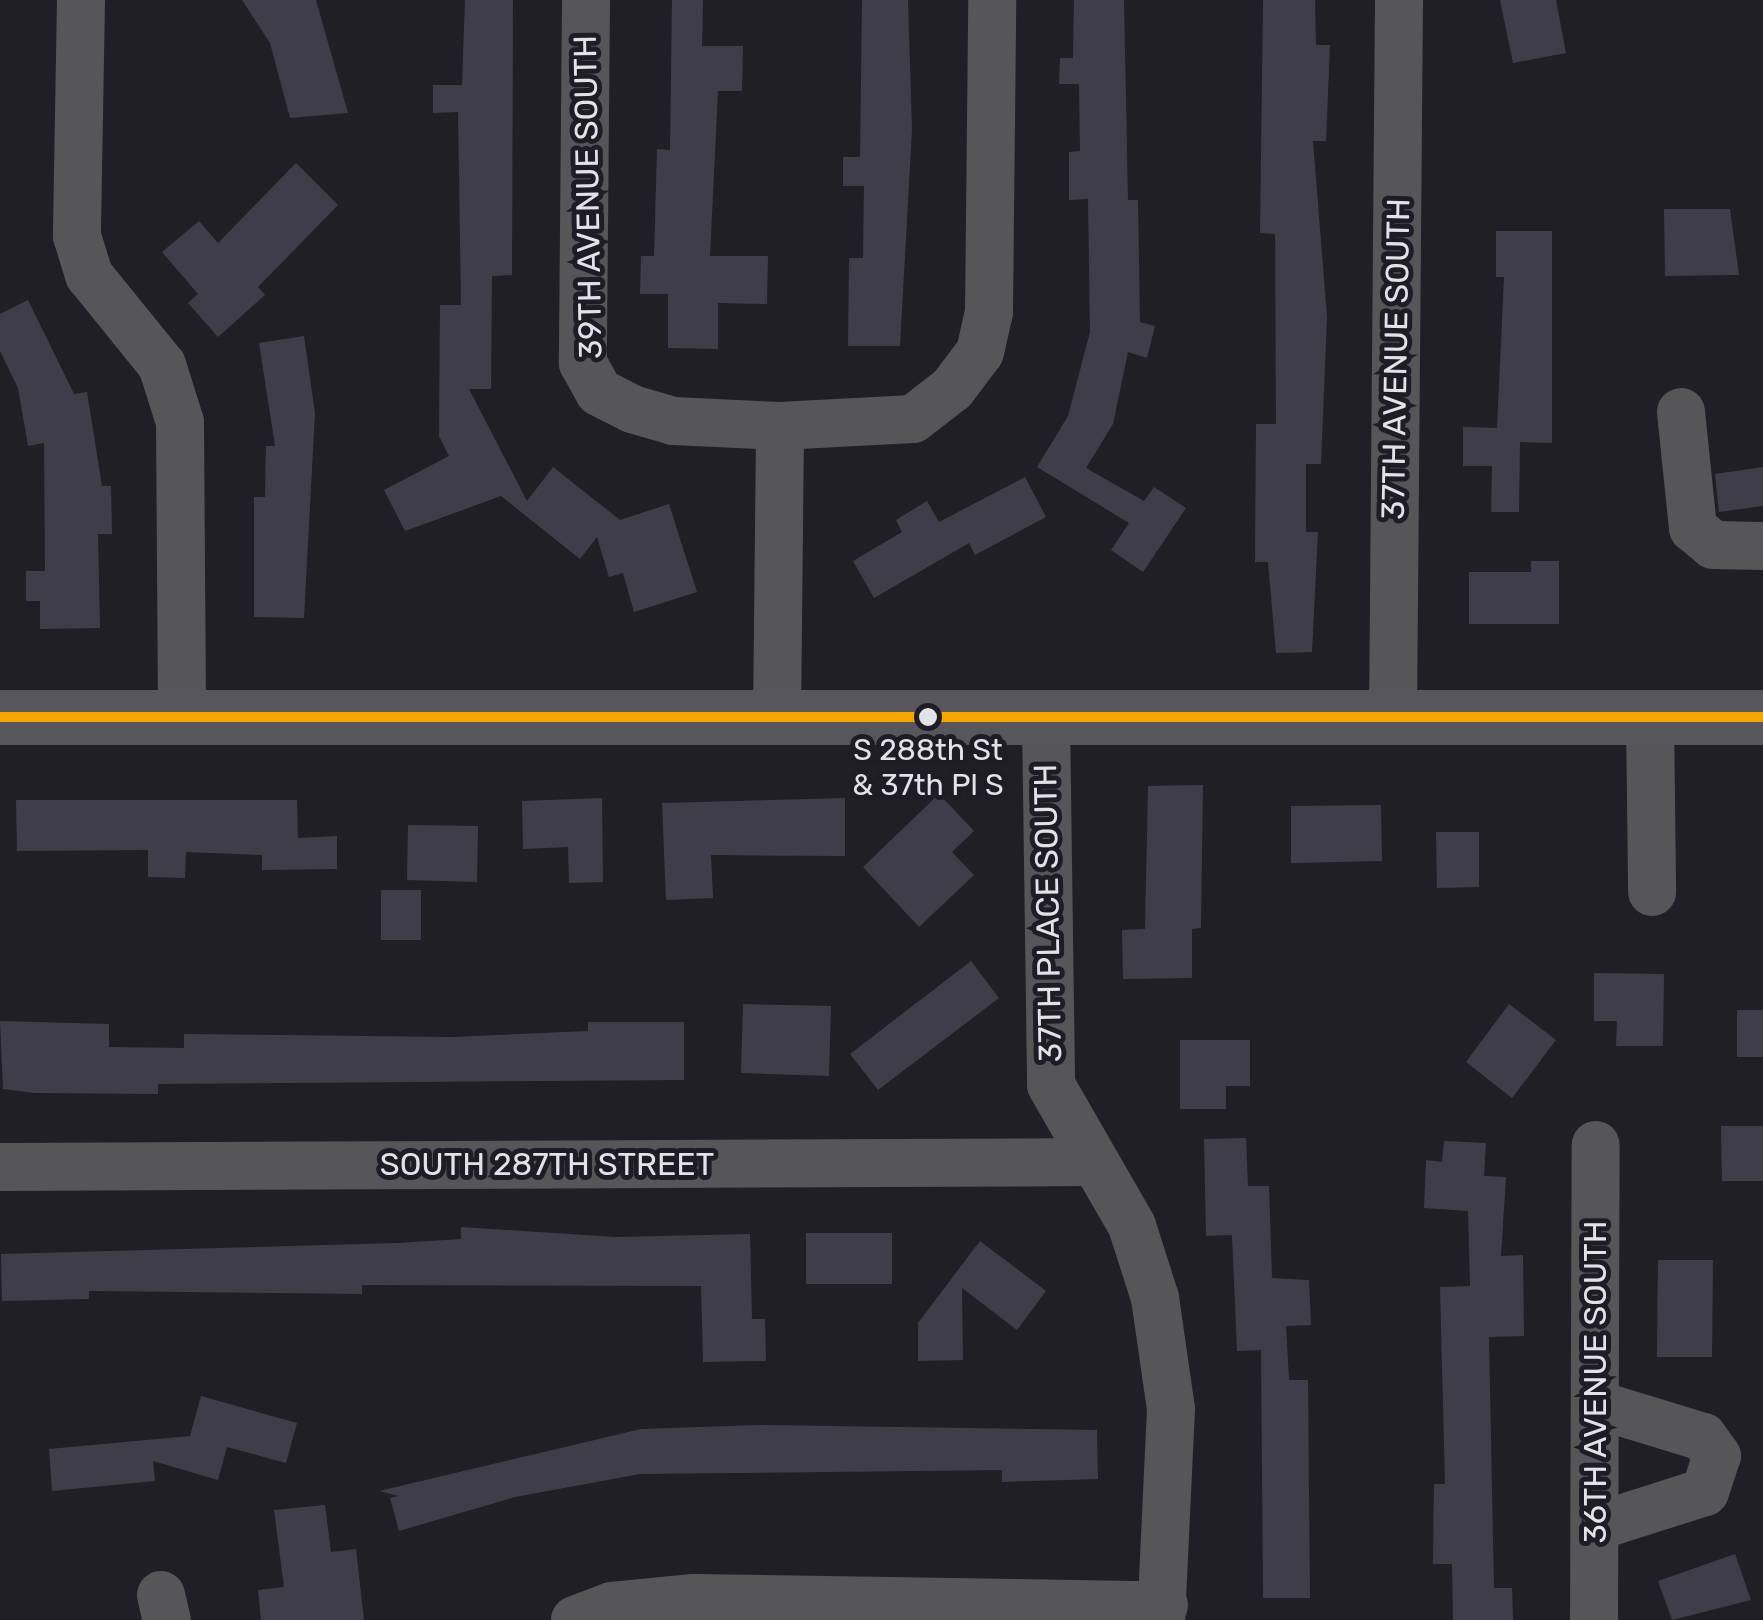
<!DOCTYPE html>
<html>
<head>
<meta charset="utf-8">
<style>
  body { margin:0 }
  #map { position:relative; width:1763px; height:1620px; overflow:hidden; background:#201f25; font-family:Rubik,sans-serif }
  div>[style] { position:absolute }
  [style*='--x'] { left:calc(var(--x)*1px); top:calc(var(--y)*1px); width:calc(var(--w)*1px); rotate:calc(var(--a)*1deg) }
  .building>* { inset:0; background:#403d4a }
  .minor>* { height:48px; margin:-24px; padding:0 24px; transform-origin:24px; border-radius:24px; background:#565557 }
  .major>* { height:55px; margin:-27.5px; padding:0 27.5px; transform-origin:27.5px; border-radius:27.5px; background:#57565a }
  .bus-1>* { height:10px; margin:-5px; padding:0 5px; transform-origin:5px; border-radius:5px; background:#f7a600 }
  .dots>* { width:28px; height:28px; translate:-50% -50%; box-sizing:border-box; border:5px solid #1e1d27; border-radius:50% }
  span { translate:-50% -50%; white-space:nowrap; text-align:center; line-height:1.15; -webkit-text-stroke:10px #1e1d27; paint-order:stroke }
  .bus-label { font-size:30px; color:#e3e2e9 }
  .street-label { font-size:32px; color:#e3e2e9 }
</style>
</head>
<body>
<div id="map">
  <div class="building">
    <i style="clip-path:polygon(242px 0,316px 0,348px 113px,290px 118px,270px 43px)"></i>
    <i style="clip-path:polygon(465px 0,513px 0,512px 275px,492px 276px,491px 389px,469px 389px,527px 501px,553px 467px,620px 520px,669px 504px,697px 592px,634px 612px,623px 573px,609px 577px,597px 537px,580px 559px,501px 496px,405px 531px,384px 490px,449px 456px,439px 436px,440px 305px,461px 305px,458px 112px,433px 113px,433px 85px,462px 85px)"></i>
    <i style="clip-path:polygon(672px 0,703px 0,702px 46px,743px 46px,742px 91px,718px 91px,710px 256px,768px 256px,767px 304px,718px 303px,718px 349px,668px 348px,668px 294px,640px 294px,641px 256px,654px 256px,657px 149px,670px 150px)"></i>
    <i style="clip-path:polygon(862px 0,908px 0,912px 130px,900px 346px,848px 346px,849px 258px,863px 258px,864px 186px,843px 186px,843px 157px,860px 157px)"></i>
    <i style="clip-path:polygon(1074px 0,1124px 0,1128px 200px,1138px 200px,1140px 322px,1155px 326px,1147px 358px,1128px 352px,1113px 424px,1086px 468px,1144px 501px,1154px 487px,1186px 508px,1143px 572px,1111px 550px,1129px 523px,1037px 467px,1068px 416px,1090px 332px,1088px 199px,1069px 200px,1069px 152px,1080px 151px,1079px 84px,1059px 84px,1060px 58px,1073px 58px)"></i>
    <i style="clip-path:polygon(1263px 0,1315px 0,1316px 45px,1330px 45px,1326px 141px,1313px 141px,1327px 317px,1321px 464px,1306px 464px,1306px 532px,1318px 532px,1312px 652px,1276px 653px,1268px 562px,1255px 562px,1256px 424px,1276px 424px,1275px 234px,1260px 233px)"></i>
    <i style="clip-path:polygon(1500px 0,1556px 0,1566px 53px,1513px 63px)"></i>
    <i style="clip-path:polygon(296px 163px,338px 205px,258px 287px,265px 295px,218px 337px,188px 303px,198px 294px,162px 252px,199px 221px,218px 243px)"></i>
    <i style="clip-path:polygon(1664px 209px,1730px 209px,1739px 275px,1665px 276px)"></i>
    <i style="clip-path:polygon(1496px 231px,1552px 231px,1552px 443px,1520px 442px,1519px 512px,1491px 512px,1492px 466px,1463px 466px,1463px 427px,1497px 428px,1504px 277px,1496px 277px)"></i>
    <i style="clip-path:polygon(28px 300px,74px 394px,87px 392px,102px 486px,111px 486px,112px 534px,98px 534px,100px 628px,40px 629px,40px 601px,26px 601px,26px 571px,45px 571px,44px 443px,28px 446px,18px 388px,0 351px,0 314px)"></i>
    <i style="clip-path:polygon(304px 336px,315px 413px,304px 618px,254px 617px,254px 497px,265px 497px,266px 446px,275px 446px,259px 343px)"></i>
    <i style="clip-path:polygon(1763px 467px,1763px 506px,1719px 512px,1715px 474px)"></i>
    <i style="clip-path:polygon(1025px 477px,1046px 517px,975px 555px,969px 543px,874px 598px,853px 561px,902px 532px,896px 520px,927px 501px,939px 522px)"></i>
    <i style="clip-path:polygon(1531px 561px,1559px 561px,1559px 624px,1469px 624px,1469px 572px,1531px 572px)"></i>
    <i style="clip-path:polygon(1203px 785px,1201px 928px,1192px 929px,1192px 978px,1123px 979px,1122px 930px,1145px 929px,1148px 786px)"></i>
    <i style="clip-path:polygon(939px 794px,974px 831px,952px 852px,974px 875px,919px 927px,863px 867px)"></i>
    <i style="clip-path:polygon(602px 798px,603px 882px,569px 883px,568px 847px,523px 849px,522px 801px)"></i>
    <i style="clip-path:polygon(845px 798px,845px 856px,711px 855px,713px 898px,666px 900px,662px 803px)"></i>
    <i style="clip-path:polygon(16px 800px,297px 800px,298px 838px,337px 836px,337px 869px,262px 870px,262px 855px,186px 852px,185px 878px,148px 877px,148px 850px,17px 851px)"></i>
    <i style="clip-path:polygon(1381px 805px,1382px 861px,1291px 863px,1291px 806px)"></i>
    <i style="clip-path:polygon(408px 825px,478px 826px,477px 882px,407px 880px)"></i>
    <i style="clip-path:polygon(1436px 832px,1479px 832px,1479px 887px,1437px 888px)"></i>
    <i style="clip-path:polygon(381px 890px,421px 890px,421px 940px,381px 940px)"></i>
    <i style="clip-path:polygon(971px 961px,999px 998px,878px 1090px,850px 1054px)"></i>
    <i style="clip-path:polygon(1594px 973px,1664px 974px,1663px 1046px,1616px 1046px,1617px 1021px,1594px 1021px)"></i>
    <i style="clip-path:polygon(743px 1004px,831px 1006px,829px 1076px,741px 1073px)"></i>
    <i style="clip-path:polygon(1509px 1004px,1556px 1040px,1512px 1098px,1466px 1062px)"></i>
    <i style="clip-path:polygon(1737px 1010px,1763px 1010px,1763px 1057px,1737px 1057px)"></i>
    <i style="clip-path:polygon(0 1021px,109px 1024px,109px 1047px,184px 1048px,184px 1034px,453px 1037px,588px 1031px,588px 1022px,684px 1022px,684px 1080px,158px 1084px,158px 1094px,35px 1093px,3px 1089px)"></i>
    <i style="clip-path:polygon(1180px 1040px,1250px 1040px,1250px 1086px,1226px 1086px,1226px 1109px,1180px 1109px)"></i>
    <i style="clip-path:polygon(1721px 1126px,1763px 1126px,1763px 1181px,1722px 1181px)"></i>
    <i style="clip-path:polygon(1246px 1138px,1248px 1186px,1269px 1186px,1272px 1278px,1309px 1280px,1311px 1325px,1286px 1326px,1289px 1380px,1308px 1380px,1310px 1598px,1263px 1598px,1261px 1350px,1237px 1351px,1232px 1235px,1206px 1236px,1204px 1139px)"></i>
    <i style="clip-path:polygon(1444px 1141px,1486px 1143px,1484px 1176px,1506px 1177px,1501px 1256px,1523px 1255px,1524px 1336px,1489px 1337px,1494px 1588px,1512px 1588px,1513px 1620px,1453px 1620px,1452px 1564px,1433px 1564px,1434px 1484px,1445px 1484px,1440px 1287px,1470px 1286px,1468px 1211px,1424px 1208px,1426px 1160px,1442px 1162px)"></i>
    <i style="clip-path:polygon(461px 1227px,615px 1237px,750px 1234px,752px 1319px,765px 1319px,766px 1361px,703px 1362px,701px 1286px,362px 1285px,362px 1294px,89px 1291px,89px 1299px,2px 1301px,1px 1254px,398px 1243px,461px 1239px)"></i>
    <i style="clip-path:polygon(806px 1233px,892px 1233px,892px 1284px,806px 1284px)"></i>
    <i style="clip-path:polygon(980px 1241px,1046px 1291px,1017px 1330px,962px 1288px,963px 1360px,918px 1361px,918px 1323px)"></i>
    <i style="clip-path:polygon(1658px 1260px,1713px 1260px,1712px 1357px,1657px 1357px)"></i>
    <i style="clip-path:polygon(201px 1396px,297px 1423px,286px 1463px,227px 1447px,218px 1480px,153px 1461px,155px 1481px,52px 1491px,49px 1449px,190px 1436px)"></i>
    <i style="clip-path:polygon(760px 1425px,1097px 1430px,1098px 1479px,1002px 1482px,1002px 1470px,640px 1474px,515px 1497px,399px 1531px,390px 1498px,399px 1496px,379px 1491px,641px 1429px)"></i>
    <i style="clip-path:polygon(325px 1505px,331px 1552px,356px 1549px,364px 1620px,261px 1620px,258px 1590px,284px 1587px,274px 1510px)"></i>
    <i style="clip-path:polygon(1735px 1554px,1751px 1600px,1672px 1620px,1658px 1581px)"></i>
  </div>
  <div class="minor">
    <i style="--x:81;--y:0;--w:236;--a:91"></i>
    <i style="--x:77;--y:236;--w:41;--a:72.9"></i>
    <i style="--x:89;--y:275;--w:116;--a:51"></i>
    <i style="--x:162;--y:365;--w:60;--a:72.5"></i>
    <i style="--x:180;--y:422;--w:291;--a:89.6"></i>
    <i style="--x:586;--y:0;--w:363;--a:90.5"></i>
    <i style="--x:583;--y:363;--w:33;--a:61"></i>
    <i style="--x:599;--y:392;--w:37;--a:27"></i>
    <i style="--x:632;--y:409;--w:43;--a:16.3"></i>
    <i style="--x:673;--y:421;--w:107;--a:2.7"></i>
    <i style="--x:780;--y:426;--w:133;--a:-3"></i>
    <i style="--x:913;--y:419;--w:49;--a:-37.6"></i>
    <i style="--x:952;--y:389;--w:46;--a:-52.9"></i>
    <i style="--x:980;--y:352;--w:41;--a:-77.3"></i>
    <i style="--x:989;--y:312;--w:312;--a:-89.4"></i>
    <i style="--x:1681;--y:412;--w:117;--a:84.1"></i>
    <i style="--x:1693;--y:528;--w:26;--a:40"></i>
    <i style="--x:1713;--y:545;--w:50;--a:1.1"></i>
    <i style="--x:1393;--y:717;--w:717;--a:-89.52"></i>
    <i style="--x:1650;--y:717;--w:175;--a:89.3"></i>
    <i style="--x:777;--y:719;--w:293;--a:-89.4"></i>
    <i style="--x:1046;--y:719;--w:366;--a:89.2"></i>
    <i style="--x:1051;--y:1085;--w:163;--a:60.1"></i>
    <i style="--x:1132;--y:1226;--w:76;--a:72.3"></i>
    <i style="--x:1155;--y:1298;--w:112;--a:81.8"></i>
    <i style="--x:1171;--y:1409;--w:211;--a:92.7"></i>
    <i style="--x:0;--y:1167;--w:1094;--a:-0.26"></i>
    <i style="--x:1595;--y:1527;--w:115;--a:-17.7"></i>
    <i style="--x:1705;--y:1492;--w:38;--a:-72"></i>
    <i style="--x:1717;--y:1456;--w:24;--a:-126"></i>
    <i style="--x:1703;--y:1437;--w:113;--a:-163"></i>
    <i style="--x:161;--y:1595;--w:26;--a:77"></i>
    <i style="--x:575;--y:1620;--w:40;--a:-21"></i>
    <i style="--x:612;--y:1606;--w:82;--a:-5.6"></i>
    <i style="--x:694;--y:1598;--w:470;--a:0.9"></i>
    <i style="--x:1594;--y:1620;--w:475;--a:-89.8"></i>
  </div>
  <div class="major">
    <i style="--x:0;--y:717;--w:1763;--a:0"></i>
  </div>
  <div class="bus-1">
    <i style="--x:0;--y:717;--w:1763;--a:0"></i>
  </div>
  <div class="dots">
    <i style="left:928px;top:717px;background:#e3e2e9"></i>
  </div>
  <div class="bus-label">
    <span style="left:928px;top:767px">S 288th St<br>&amp; 37th Pl S</span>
  </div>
  <div class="street-label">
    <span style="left:588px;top:197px;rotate:-91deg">39TH AVENUE SOUTH</span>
    <span style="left:1396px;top:359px;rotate:-89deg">37TH AVENUE SOUTH</span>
    <span style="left:1048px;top:913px;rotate:-91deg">37TH PLACE SOUTH</span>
    <span style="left:547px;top:1164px">SOUTH 287TH STREET</span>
    <span style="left:1595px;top:1382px;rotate:-90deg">36TH AVENUE SOUTH</span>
  </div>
</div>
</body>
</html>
